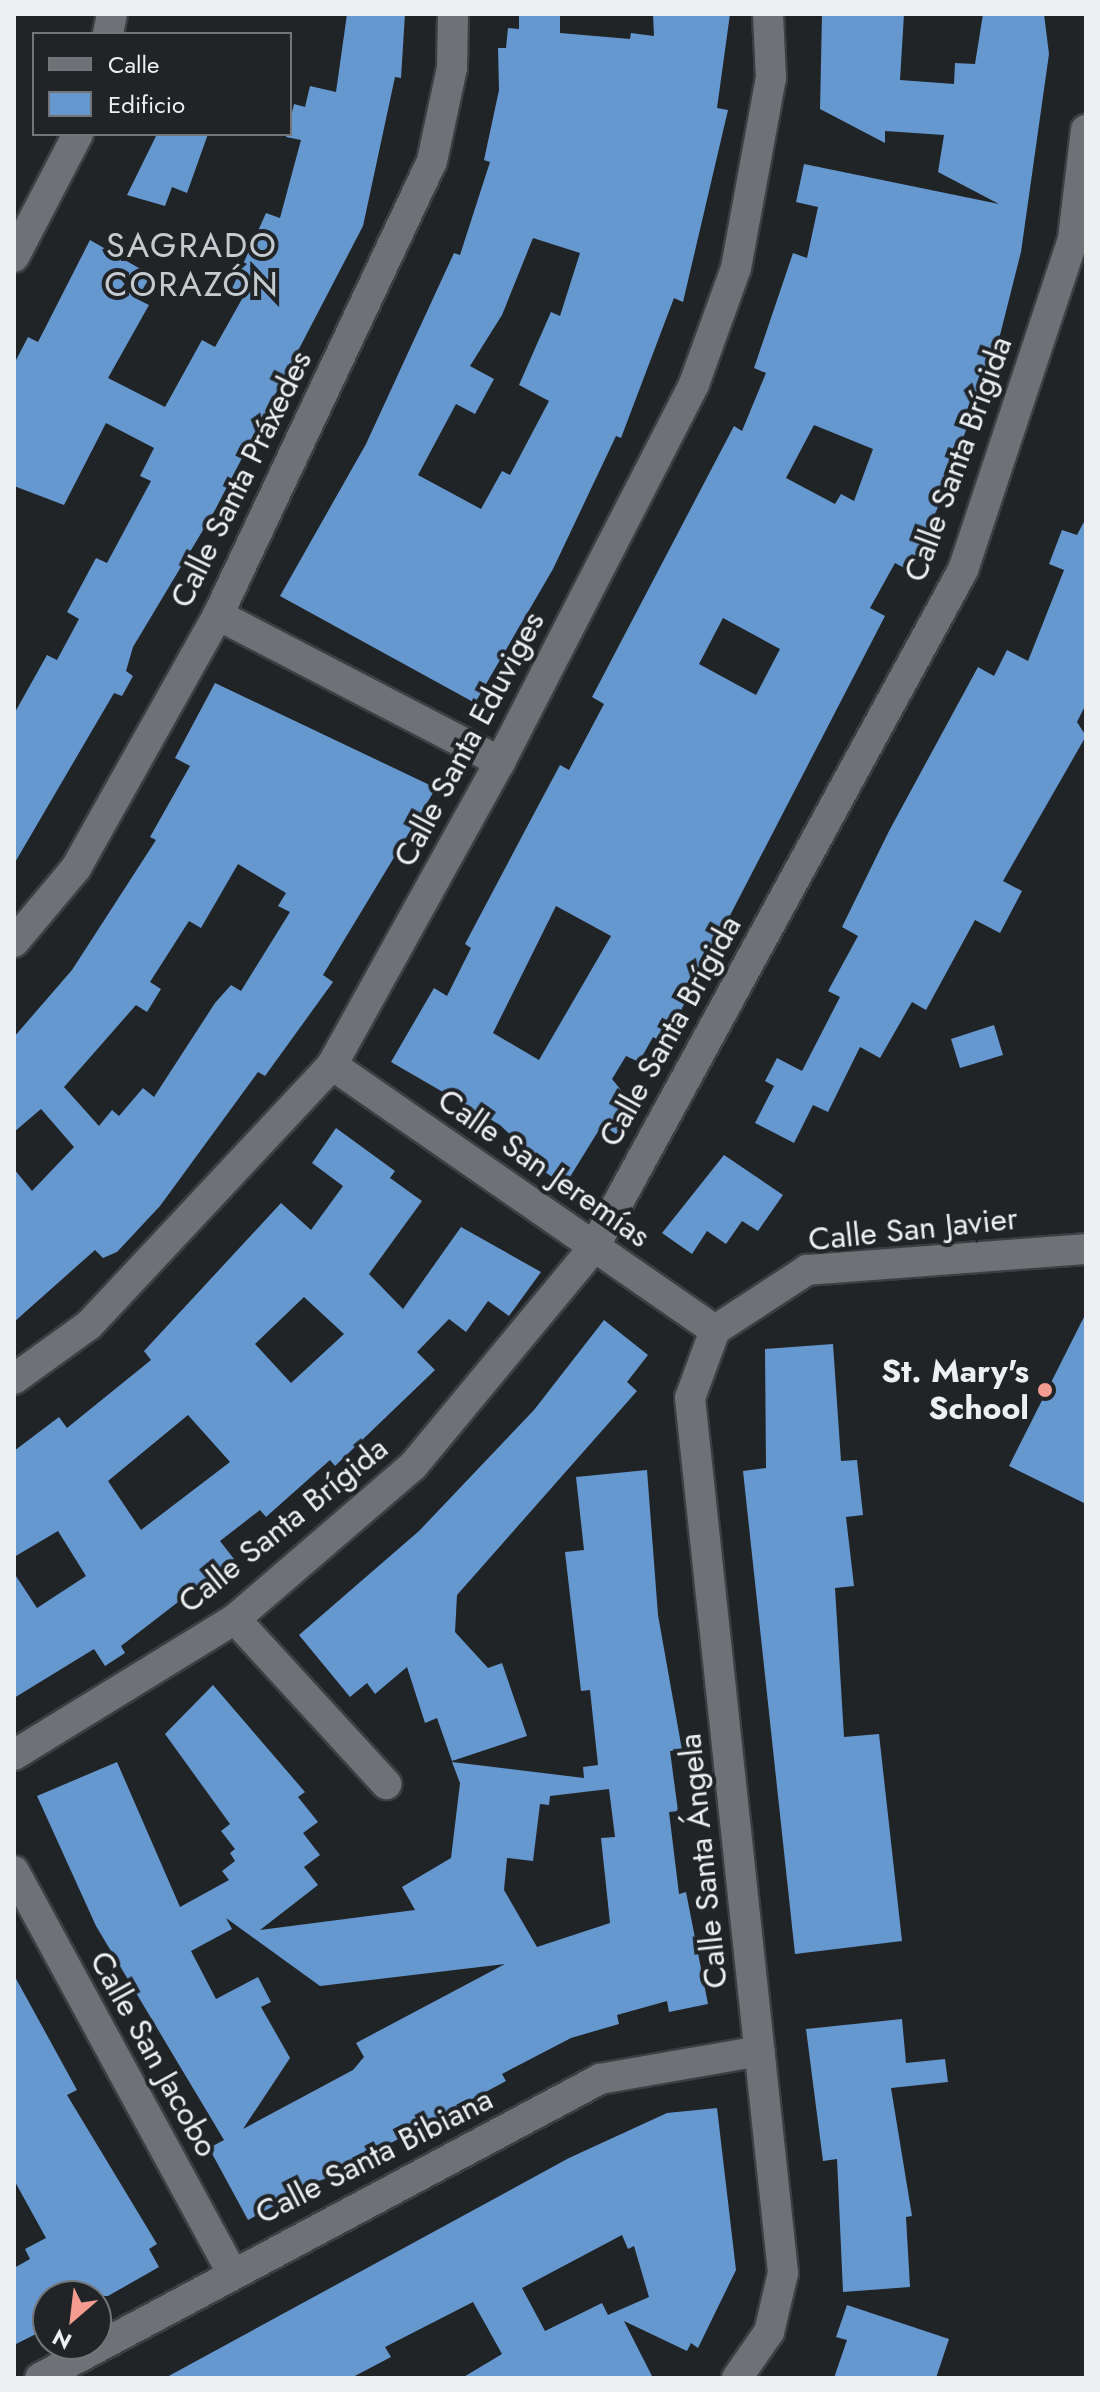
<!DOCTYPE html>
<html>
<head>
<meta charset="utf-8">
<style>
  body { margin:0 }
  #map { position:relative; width:1100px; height:2392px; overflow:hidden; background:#212427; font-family:Jost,sans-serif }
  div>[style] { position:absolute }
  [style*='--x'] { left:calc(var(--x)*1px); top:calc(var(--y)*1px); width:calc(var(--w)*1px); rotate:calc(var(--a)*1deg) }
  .building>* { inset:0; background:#6698d0 }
  .roads { filter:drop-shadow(2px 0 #3c3f42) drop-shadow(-2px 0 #3c3f42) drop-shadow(0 2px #3c3f42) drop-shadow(0 -2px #3c3f42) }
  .minor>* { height:30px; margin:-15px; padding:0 15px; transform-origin:15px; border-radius:15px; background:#6e7277 }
  .dots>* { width:22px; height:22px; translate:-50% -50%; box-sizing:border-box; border:4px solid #212427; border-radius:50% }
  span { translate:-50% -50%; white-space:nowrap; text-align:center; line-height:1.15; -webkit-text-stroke:8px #212427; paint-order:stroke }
  .street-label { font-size:32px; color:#edeff1 }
  .poi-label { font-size:32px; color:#edeff1; font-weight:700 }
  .right { translate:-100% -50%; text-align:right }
  .neighbourhood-label { font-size:34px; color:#c6cbd0; letter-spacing:2px }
  .frame { position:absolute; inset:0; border:16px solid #edeff1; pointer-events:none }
  .legend { position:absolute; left:32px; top:32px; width:260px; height:104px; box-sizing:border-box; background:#212427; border:2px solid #737578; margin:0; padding:10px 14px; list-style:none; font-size:24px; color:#edeff1 }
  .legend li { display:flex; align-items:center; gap:16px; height:40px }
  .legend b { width:40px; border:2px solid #737578 }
  .north { position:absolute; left:32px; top:2280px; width:80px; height:80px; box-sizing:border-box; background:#212427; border:2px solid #737578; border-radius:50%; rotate:208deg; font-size:22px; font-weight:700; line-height:32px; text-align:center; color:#edeff1 }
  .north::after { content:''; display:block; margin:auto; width:28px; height:36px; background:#f59c91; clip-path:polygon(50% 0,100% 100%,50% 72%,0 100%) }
</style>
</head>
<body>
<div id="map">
  <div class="building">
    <i style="clip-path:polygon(347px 14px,405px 14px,401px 78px,395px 77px,363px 226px,215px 510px,133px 647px,126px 671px,133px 676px,122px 696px,114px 693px,14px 864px,14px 714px,47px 655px,57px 660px,79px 619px,67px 612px,96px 558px,107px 563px,151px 481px,140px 476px,154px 448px,106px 423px,64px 505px,14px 486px,14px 364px,28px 337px,38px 342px,90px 240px,151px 275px,137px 299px,149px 305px,108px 378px,165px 407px,202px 340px,215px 347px,242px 299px,230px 293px,266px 213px,280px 218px,301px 140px,286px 137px,294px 104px,305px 107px,310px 86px,336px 92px)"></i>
    <i style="clip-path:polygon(evenodd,519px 14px,560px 14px,560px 33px,630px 39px,631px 33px,654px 36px,653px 14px,730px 14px,717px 108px,728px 110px,683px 302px,674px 298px,621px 438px,616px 436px,553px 569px,475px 703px,280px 596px,366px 444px,454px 253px,460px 255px,490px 162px,484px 160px,499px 90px,498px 48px,506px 48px,508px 28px,519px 29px,519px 14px,533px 238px,580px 253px,560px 316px,551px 312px,519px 385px,549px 401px,510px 475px,502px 471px,481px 509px,418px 475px,456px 404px,475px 414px,494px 379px,470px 366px,502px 315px,533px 238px)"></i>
    <i style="clip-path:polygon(evenodd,822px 14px,904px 14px,900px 80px,954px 84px,955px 63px,975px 64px,983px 14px,1044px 14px,1049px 54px,1021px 252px,998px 343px,929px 531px,908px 570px,895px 563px,870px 608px,885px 616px,664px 1043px,653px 1037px,639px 1062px,626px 1056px,612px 1079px,634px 1106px,616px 1134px,602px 1125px,565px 1185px,515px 1153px,520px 1144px,500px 1125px,391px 1062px,434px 988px,447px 996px,471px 948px,465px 944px,529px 823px,560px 765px,569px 770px,604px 704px,592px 697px,734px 426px,742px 431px,766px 373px,754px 368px,793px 253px,807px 258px,818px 207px,796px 202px,804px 164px,999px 204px,938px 172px,944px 135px,885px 131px,885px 143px,820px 109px,822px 14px,814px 425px,873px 449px,854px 501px,841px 494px,835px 504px,786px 478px,814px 425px,822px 14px,723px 618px,780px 649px,756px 695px,699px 664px,723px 618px,822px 14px,556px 906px,611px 936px,539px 1060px,493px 1033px,556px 906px)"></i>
    <i style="clip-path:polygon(157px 134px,208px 134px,187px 193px,172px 187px,165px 206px,127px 195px)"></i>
    <i style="clip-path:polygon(1086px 518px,1086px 704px,1077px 722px,1086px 736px,1003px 881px,1022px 891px,1000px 933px,975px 920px,926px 1010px,912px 1002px,880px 1058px,860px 1047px,828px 1112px,813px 1105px,794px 1143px,755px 1123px,774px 1086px,765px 1081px,777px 1058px,802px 1071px,840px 997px,828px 991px,858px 936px,842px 927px,889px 831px,978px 667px,994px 676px,1007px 650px,1028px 661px,1064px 570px,1049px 564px,1062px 530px,1077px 535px)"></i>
    <i style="clip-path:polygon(evenodd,215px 683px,436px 788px,323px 975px,333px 982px,265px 1076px,258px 1072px,160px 1206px,117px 1252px,103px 1258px,95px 1250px,14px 1322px,14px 1169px,32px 1191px,74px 1147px,41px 1109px,14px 1132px,14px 1037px,72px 970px,156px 840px,150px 837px,190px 766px,175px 758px,215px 683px,238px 864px,286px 893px,278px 906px,290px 912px,241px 991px,231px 985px,215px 1003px,154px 1097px,143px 1088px,119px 1116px,112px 1110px,99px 1126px,64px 1087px,136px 1005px,147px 1012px,161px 989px,150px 982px,189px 921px,201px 928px,238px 864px)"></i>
    <i style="clip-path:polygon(994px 1025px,1003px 1055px,960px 1068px,951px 1039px)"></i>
    <i style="clip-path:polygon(evenodd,336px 1128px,395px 1171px,390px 1178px,422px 1201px,369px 1274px,403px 1309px,461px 1227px,541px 1272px,509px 1316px,488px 1301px,466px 1332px,449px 1319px,417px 1352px,435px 1370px,335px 1466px,330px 1460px,266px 1517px,260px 1510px,220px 1541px,234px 1559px,121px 1646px,125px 1653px,105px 1666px,94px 1649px,14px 1698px,14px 1573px,37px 1608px,86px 1576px,58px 1531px,14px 1557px,14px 1451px,59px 1417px,67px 1428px,151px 1360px,144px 1351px,281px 1203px,311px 1230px,343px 1186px,312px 1163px,336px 1128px,304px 1297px,344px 1334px,291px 1383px,255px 1344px,304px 1297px,336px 1128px,188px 1415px,230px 1462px,141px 1530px,108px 1481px,188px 1415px)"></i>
    <i style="clip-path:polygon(724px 1155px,783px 1195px,758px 1231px,742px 1221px,726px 1244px,707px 1231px,692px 1254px,662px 1233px)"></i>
    <i style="clip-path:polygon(1086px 1313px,1086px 1504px,1009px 1466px)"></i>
    <i style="clip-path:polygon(604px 1320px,648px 1355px,627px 1382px,637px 1391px,457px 1595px,455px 1632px,488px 1668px,502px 1663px,527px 1736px,452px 1761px,437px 1718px,425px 1723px,407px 1667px,375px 1694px,367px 1683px,350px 1697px,299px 1635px,419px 1531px,534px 1410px)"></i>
    <i style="clip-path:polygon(833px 1344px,841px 1461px,857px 1460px,863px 1515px,846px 1517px,854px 1586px,835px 1588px,844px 1737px,879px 1734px,902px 1941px,795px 1954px,743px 1471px,766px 1468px,765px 1349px)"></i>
    <i style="clip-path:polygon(evenodd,647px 1470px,658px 1615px,682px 1750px,670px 1751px,678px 1811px,669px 1812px,679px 1894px,686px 1892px,708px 2004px,669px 2012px,667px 2001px,617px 2015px,619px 2024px,571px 2038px,502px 2074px,506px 2081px,248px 2220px,209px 2148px,224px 2140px,96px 1926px,37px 1796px,117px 1762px,180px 1907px,229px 1880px,222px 1871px,235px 1861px,230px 1853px,235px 1849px,221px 1831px,230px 1824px,165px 1734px,213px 1685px,305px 1792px,298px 1797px,318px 1822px,303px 1833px,320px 1855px,304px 1867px,318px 1885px,260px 1930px,415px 1910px,402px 1887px,451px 1858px,460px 1783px,452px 1762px,584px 1778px,583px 1767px,598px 1765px,590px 1690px,581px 1691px,565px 1552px,584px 1550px,576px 1477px,647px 1470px,609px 1789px,615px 1837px,601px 1838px,610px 1923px,537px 1947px,504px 1890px,507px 1858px,533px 1861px,540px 1804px,549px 1805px,550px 1796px,609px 1789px,647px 1470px,226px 1918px,320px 1986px,505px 1964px,356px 2043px,364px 2057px,353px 2070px,243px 2129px,290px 2058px,261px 2007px,271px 2002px,258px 1977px,216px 1999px,191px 1951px,232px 1929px,226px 1918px)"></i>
    <i style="clip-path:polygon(14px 1975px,77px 2090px,67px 2095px,157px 2244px,149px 2249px,159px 2267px,108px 2296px,48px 2296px,48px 2328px,14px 2345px,14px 2268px,30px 2259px,25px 2249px,46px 2238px,14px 2180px)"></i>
    <i style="clip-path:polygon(902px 2019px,906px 2063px,945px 2059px,948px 2082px,891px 2088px,912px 2216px,906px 2217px,910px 2287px,843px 2292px,837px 2159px,823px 2161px,806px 2029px)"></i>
    <i style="clip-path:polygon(evenodd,717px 2108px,736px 2270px,698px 2348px,691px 2343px,687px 2351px,624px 2321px,653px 2378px,462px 2378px,502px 2354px,473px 2302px,385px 2347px,391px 2357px,351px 2378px,165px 2378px,569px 2158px,667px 2113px,717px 2108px,622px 2235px,628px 2249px,634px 2246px,649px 2297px,608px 2315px,602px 2303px,545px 2331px,522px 2288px,622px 2235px)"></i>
    <i style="clip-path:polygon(847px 2305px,949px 2339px,936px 2378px,834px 2378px,847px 2340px,836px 2337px)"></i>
  </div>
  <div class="roads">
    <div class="minor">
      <i style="--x:108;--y:34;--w:20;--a:-79"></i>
      <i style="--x:14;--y:257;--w:139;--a:-62.5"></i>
      <i style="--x:218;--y:615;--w:318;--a:27.5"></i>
      <i style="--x:14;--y:942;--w:97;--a:-50"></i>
      <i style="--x:76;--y:868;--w:290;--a:-60.7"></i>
      <i style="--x:218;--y:615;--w:502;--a:-64.76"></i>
      <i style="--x:432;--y:161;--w:95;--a:-77.9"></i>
      <i style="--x:452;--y:68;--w:54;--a:-88.9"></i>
      <i style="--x:332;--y:1065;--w:466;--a:34.7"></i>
      <i style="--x:715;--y:1330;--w:72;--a:110.2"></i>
      <i style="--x:690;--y:1398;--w:880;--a:83.93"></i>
      <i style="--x:783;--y:2273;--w:61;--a:103.3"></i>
      <i style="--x:769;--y:2332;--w:56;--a:124.8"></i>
      <i style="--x:715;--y:1330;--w:110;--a:-33.1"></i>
      <i style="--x:807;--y:1270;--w:280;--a:-4.3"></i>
      <i style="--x:14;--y:1379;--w:92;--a:-35.8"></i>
      <i style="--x:89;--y:1325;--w:356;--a:-46.9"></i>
      <i style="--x:332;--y:1065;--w:346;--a:-61"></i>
      <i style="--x:500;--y:762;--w:425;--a:-62.8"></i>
      <i style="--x:694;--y:384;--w:123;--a:-70.1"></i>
      <i style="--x:736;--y:268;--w:193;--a:-79.6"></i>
      <i style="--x:771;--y:78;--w:64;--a:-92.7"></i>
      <i style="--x:235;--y:1619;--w:224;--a:47.5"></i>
      <i style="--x:14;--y:1755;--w:259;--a:-31.6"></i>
      <i style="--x:235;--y:1619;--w:235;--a:-40.7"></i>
      <i style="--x:413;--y:1466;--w:284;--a:-50.4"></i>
      <i style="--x:594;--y:1247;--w:771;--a:-61.41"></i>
      <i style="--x:963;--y:570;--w:349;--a:-71.6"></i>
      <i style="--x:1073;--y:239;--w:110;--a:-83.2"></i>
      <i style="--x:14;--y:1871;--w:455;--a:61.5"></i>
      <i style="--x:40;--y:2378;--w:635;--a:-28.1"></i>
      <i style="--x:600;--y:2079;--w:162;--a:-9.9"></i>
    </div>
  </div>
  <div class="dots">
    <i style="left:1045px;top:1390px;background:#f59c91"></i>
  </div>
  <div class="street-label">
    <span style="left:958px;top:459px;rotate:-70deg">Calle Santa Brígida</span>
    <span style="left:241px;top:479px;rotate:-64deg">Calle Santa Práxedes</span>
    <span style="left:469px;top:739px;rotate:-62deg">Calle Santa Eduviges</span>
    <span style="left:670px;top:1031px;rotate:-61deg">Calle Santa Brígida</span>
    <span style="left:544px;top:1168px;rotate:35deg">Calle San Jeremías</span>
    <span style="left:913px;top:1229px;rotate:-6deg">Calle San Javier</span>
    <span style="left:283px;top:1525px;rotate:-39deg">Calle Santa Brígida</span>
    <span style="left:703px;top:1861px;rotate:-96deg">Calle Santa Ángela</span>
    <span style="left:154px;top:2054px;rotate:61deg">Calle San Jacobo</span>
    <span style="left:374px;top:2156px;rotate:-27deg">Calle Santa Bibiana</span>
  </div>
  <div class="poi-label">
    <span class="right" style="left:1029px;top:1390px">St. Mary's<br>School</span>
  </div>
  <div class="neighbourhood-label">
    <span style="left:192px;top:265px">SAGRADO<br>CORAZÓN</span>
  </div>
  <div class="frame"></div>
  <ul class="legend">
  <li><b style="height:10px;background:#6e7277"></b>Calle</li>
  <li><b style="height:22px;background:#6698d0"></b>Edificio</li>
  </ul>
  <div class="north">N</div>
</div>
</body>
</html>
